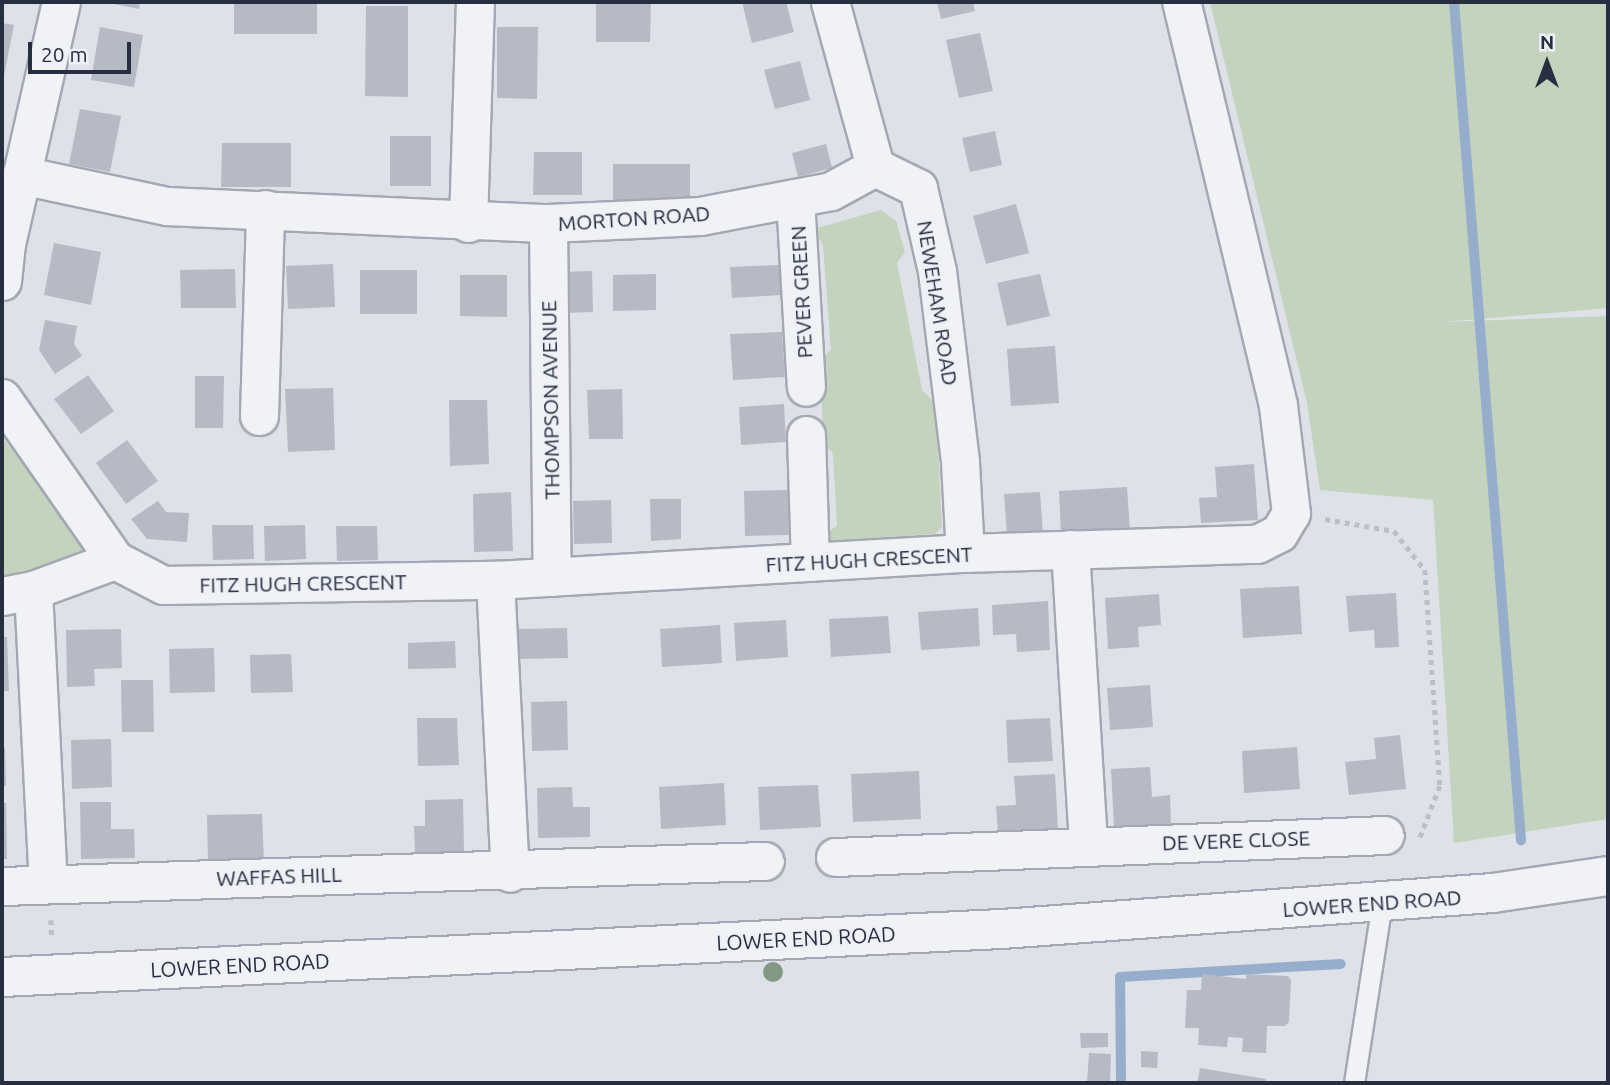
<!DOCTYPE html>
<html>
<head>
<meta charset="utf-8">
<style>
  body { margin:0 }
  #map { position:relative; width:1610px; height:1085px; overflow:hidden; background:#dee1e8; font-family:Ubuntu,sans-serif }
  div>[style] { position:absolute }
  [style*='--x'] { left:calc(var(--x)*1px); top:calc(var(--y)*1px); width:calc(var(--w)*1px); rotate:calc(var(--a)*1deg) }
  .green>* { inset:0; background:#c3d3be }
  .stream>* { height:10px; margin:-5px; padding:0 5px; transform-origin:5px; border-radius:5px; background:#96adcb }
  .building>* { inset:0; background:#b5bac5 }
  .path>* { height:4.5px; margin-top:-2.25px; transform-origin:0; background:repeating-linear-gradient(90deg,#bcbfc7 0 5px,transparent 0 10px) }
  .roads { filter:drop-shadow(2px 0 #a3a8b2) drop-shadow(-2px 0 #a3a8b2) drop-shadow(0 2px #a3a8b2) drop-shadow(0 -2px #a3a8b2) }
  .service>* { height:19px; margin:-9.5px; padding:0 9.5px; transform-origin:9.5px; border-radius:9.5px; background:#f1f2f6 }
  .minor>* { height:37px; margin:-18.5px; padding:0 18.5px; transform-origin:18.5px; border-radius:18.5px; background:#f1f2f6 }
  .tertiary>* { height:38px; margin:-19px; padding:0 19px; transform-origin:19px; border-radius:19px; background:#f1f2f6 }
  .trees>* { width:20px; height:20px; margin:-10px; border-radius:50%; background:#839884 }
  span { translate:-50% -50%; white-space:nowrap; text-align:center; line-height:1.15; -webkit-text-stroke:5px #edf0f6; paint-order:stroke }
  .street-label { font-size:21px; color:#262e40 }
  .frame { position:absolute; inset:0; border:4px solid #262e40; pointer-events:none }
  .north { position:absolute; left:1512px; top:28px; width:70px; height:70px; -webkit-text-stroke:5px #edf0f6; paint-order:stroke; rotate:0deg; font-size:19px; font-weight:700; line-height:28px; text-align:center; color:#262e40 }
  .north::after { content:''; display:block; margin:auto; width:24px; height:32px; background:#262e40; clip-path:polygon(50% 0,100% 100%,50% 72%,0 100%) }
  .scale { position:absolute; left:28px; top:42px; width:103px; height:32px; box-sizing:border-box; border:4px solid #262e40; border-top:0; padding-left:9px; font-size:21px; line-height:24px; white-space:nowrap; color:#262e40; -webkit-text-stroke:5px #edf0f6; paint-order:stroke }
</style>
</head>
<body>
<div id="map">
  <div class="green">
    <i style="clip-path:polygon(1210px 2px,1608px 2px,1608px 308px,1443px 322px,1608px 316px,1608px 819px,1454px 843px,1433px 500px,1320px 490px,1307px 403px)"></i>
    <i style="clip-path:polygon(881px 210px,896px 221px,905px 252px,897px 263px,922px 390px,936px 404px,942px 527px,935px 534px,829px 541px,829px 531px,837px 526px,833px 454px,824px 443px,819px 360px,831px 350px,823px 245px,814px 229px)"></i>
    <i style="clip-path:polygon(2px 437px,94px 554px,2px 577px)"></i>
  </div>
  <div class="stream">
    <i style="--x:1454;--y:2;--w:841;--a:85.43"></i>
    <i style="--x:1121;--y:1083;--w:106;--a:-90.5"></i>
    <i style="--x:1120;--y:977;--w:221;--a:-3.4"></i>
  </div>
  <div class="building">
    <i style="clip-path:polygon(104px 2px,140px 2px,139px 9px)"></i>
    <i style="clip-path:polygon(234px 2px,317px 2px,317px 34px,234px 34px)"></i>
    <i style="clip-path:polygon(596px 2px,651px 2px,650px 42px,596px 42px)"></i>
    <i style="clip-path:polygon(742px 2px,786px 2px,794px 32px,752px 43px)"></i>
    <i style="clip-path:polygon(937px 2px,973px 2px,975px 11px,941px 19px)"></i>
    <i style="clip-path:polygon(366px 6px,408px 6px,408px 97px,365px 96px)"></i>
    <i style="clip-path:polygon(2px 23px,14px 25px,3px 81px,2px 81px)"></i>
    <i style="clip-path:polygon(100px 27px,143px 35px,134px 87px,91px 80px)"></i>
    <i style="clip-path:polygon(497px 27px,538px 27px,537px 99px,497px 98px)"></i>
    <i style="clip-path:polygon(980px 33px,993px 91px,959px 98px,946px 40px)"></i>
    <i style="clip-path:polygon(800px 61px,810px 100px,775px 109px,764px 70px)"></i>
    <i style="clip-path:polygon(80px 109px,121px 116px,110px 172px,69px 164px)"></i>
    <i style="clip-path:polygon(995px 131px,1002px 165px,970px 172px,962px 138px)"></i>
    <i style="clip-path:polygon(390px 136px,431px 136px,431px 186px,390px 186px)"></i>
    <i style="clip-path:polygon(222px 143px,291px 143px,291px 187px,221px 187px)"></i>
    <i style="clip-path:polygon(826px 144px,832px 168px,798px 177px,792px 153px)"></i>
    <i style="clip-path:polygon(534px 152px,582px 152px,582px 195px,533px 195px)"></i>
    <i style="clip-path:polygon(613px 164px,690px 164px,690px 202px,613px 202px)"></i>
    <i style="clip-path:polygon(1016px 204px,1029px 253px,986px 264px,973px 216px)"></i>
    <i style="clip-path:polygon(54px 243px,101px 252px,91px 305px,44px 295px)"></i>
    <i style="clip-path:polygon(333px 264px,335px 307px,288px 309px,286px 266px)"></i>
    <i style="clip-path:polygon(779px 265px,781px 295px,732px 298px,730px 267px)"></i>
    <i style="clip-path:polygon(235px 269px,236px 308px,181px 308px,180px 270px)"></i>
    <i style="clip-path:polygon(360px 270px,417px 270px,417px 314px,360px 314px)"></i>
    <i style="clip-path:polygon(592px 271px,593px 312px,563px 313px,562px 272px)"></i>
    <i style="clip-path:polygon(656px 274px,656px 310px,613px 311px,613px 275px)"></i>
    <i style="clip-path:polygon(1040px 274px,1050px 316px,1007px 326px,997px 283px)"></i>
    <i style="clip-path:polygon(460px 275px,507px 275px,507px 317px,460px 316px)"></i>
    <i style="clip-path:polygon(45px 320px,77px 326px,74px 344px,82px 356px,55px 374px,39px 350px)"></i>
    <i style="clip-path:polygon(782px 332px,785px 377px,733px 380px,730px 334px)"></i>
    <i style="clip-path:polygon(1055px 346px,1059px 403px,1011px 406px,1007px 349px)"></i>
    <i style="clip-path:polygon(88px 375px,114px 411px,81px 434px,54px 399px)"></i>
    <i style="clip-path:polygon(195px 376px,224px 376px,223px 428px,195px 428px)"></i>
    <i style="clip-path:polygon(333px 388px,335px 450px,288px 452px,285px 389px)"></i>
    <i style="clip-path:polygon(622px 389px,623px 439px,589px 439px,587px 390px)"></i>
    <i style="clip-path:polygon(449px 400px,487px 400px,489px 464px,450px 466px)"></i>
    <i style="clip-path:polygon(784px 404px,786px 442px,741px 445px,739px 407px)"></i>
    <i style="clip-path:polygon(127px 440px,158px 481px,126px 504px,96px 463px)"></i>
    <i style="clip-path:polygon(1254px 464px,1258px 520px,1201px 523px,1199px 498px,1217px 497px,1215px 467px)"></i>
    <i style="clip-path:polygon(1127px 487px,1130px 532px,1061px 536px,1059px 491px)"></i>
    <i style="clip-path:polygon(788px 490px,789px 535px,745px 536px,744px 491px)"></i>
    <i style="clip-path:polygon(511px 492px,513px 551px,474px 552px,473px 494px)"></i>
    <i style="clip-path:polygon(1040px 492px,1043px 534px,1007px 536px,1004px 494px)"></i>
    <i style="clip-path:polygon(650px 499px,681px 499px,681px 539px,651px 541px)"></i>
    <i style="clip-path:polygon(611px 500px,612px 543px,574px 544px,573px 501px)"></i>
    <i style="clip-path:polygon(158px 501px,166px 512px,189px 513px,187px 542px,147px 539px,131px 519px)"></i>
    <i style="clip-path:polygon(212px 525px,253px 525px,254px 559px,213px 560px)"></i>
    <i style="clip-path:polygon(305px 525px,306px 559px,265px 561px,264px 526px)"></i>
    <i style="clip-path:polygon(336px 526px,377px 526px,378px 560px,337px 561px)"></i>
    <i style="clip-path:polygon(1299px 586px,1302px 634px,1243px 638px,1240px 589px)"></i>
    <i style="clip-path:polygon(1396px 593px,1399px 647px,1375px 648px,1374px 630px,1349px 632px,1346px 596px)"></i>
    <i style="clip-path:polygon(1159px 594px,1161px 625px,1138px 627px,1139px 647px,1108px 649px,1105px 598px)"></i>
    <i style="clip-path:polygon(1048px 601px,1050px 650px,1017px 652px,1016px 634px,993px 635px,992px 605px)"></i>
    <i style="clip-path:polygon(978px 608px,980px 646px,921px 650px,918px 612px)"></i>
    <i style="clip-path:polygon(888px 616px,891px 653px,831px 657px,829px 619px)"></i>
    <i style="clip-path:polygon(786px 620px,788px 657px,736px 661px,734px 623px)"></i>
    <i style="clip-path:polygon(720px 625px,722px 663px,662px 667px,660px 629px)"></i>
    <i style="clip-path:polygon(567px 628px,568px 658px,518px 659px,518px 629px)"></i>
    <i style="clip-path:polygon(121px 629px,122px 668px,94px 669px,95px 686px,67px 687px,66px 630px)"></i>
    <i style="clip-path:polygon(2px 637px,7px 637px,9px 691px,2px 691px)"></i>
    <i style="clip-path:polygon(455px 641px,456px 668px,408px 669px,408px 643px)"></i>
    <i style="clip-path:polygon(214px 648px,215px 692px,170px 693px,169px 649px)"></i>
    <i style="clip-path:polygon(291px 654px,293px 692px,251px 693px,250px 655px)"></i>
    <i style="clip-path:polygon(121px 680px,153px 680px,154px 732px,122px 732px)"></i>
    <i style="clip-path:polygon(1150px 685px,1153px 727px,1110px 730px,1107px 688px)"></i>
    <i style="clip-path:polygon(567px 701px,568px 750px,532px 751px,531px 702px)"></i>
    <i style="clip-path:polygon(417px 718px,457px 718px,459px 765px,418px 766px)"></i>
    <i style="clip-path:polygon(1050px 718px,1053px 761px,1008px 763px,1006px 720px)"></i>
    <i style="clip-path:polygon(1400px 735px,1406px 789px,1349px 795px,1345px 762px,1376px 759px,1374px 738px)"></i>
    <i style="clip-path:polygon(111px 739px,112px 787px,72px 789px,71px 740px)"></i>
    <i style="clip-path:polygon(1297px 747px,1300px 789px,1244px 793px,1242px 751px)"></i>
    <i style="clip-path:polygon(5px 748px,6px 786px,2px 786px,2px 749px)"></i>
    <i style="clip-path:polygon(1150px 767px,1152px 797px,1170px 795px,1171px 825px,1114px 827px,1111px 769px)"></i>
    <i style="clip-path:polygon(919px 771px,921px 819px,853px 822px,851px 774px)"></i>
    <i style="clip-path:polygon(1055px 774px,1058px 829px,998px 833px,996px 806px,1016px 805px,1014px 776px)"></i>
    <i style="clip-path:polygon(724px 783px,726px 825px,661px 829px,659px 787px)"></i>
    <i style="clip-path:polygon(818px 785px,821px 827px,760px 830px,758px 787px)"></i>
    <i style="clip-path:polygon(572px 787px,573px 807px,590px 807px,590px 837px,538px 838px,537px 788px)"></i>
    <i style="clip-path:polygon(463px 799px,464px 852px,415px 853px,414px 826px,425px 826px,425px 800px)"></i>
    <i style="clip-path:polygon(80px 802px,111px 802px,111px 829px,134px 829px,135px 858px,81px 859px)"></i>
    <i style="clip-path:polygon(2px 803px,6px 803px,7px 859px,2px 859px)"></i>
    <i style="clip-path:polygon(262px 814px,264px 862px,208px 864px,207px 815px)"></i>
    <i style="clip-path:polygon(1202px 974px,1246px 979px,1246px 974px,1288px 976px,1291px 980px,1289px 1022px,1285px 1026px,1267px 1026px,1266px 1053px,1242px 1052px,1243px 1038px,1228px 1037px,1227px 1047px,1198px 1045px,1199px 1028px,1185px 1028px,1187px 990px,1201px 990px)"></i>
    <i style="clip-path:polygon(1080px 1033px,1108px 1033px,1108px 1047px,1081px 1048px)"></i>
    <i style="clip-path:polygon(1141px 1051px,1158px 1052px,1157px 1068px,1141px 1067px)"></i>
    <i style="clip-path:polygon(1089px 1053px,1111px 1054px,1110px 1083px,1087px 1083px)"></i>
    <i style="clip-path:polygon(1200px 1068px,1266px 1079px,1266px 1083px,1197px 1083px)"></i>
  </div>
  <div class="path">
    <i style="--x:1325;--y:519;--w:70;--a:9.9"></i>
    <i style="--x:1394;--y:531;--w:50;--a:51.5"></i>
    <i style="--x:1425;--y:570;--w:217;--a:86"></i>
    <i style="--x:1440;--y:786;--w:56;--a:111"></i>
    <i style="--x:51;--y:920;--w:19;--a:87"></i>
  </div>
  <div class="roads">
    <div class="service">
      <i style="--x:1354;--y:1083;--w:182;--a:-81.2"></i>
    </div>
    <div class="minor">
      <i style="--x:830;--y:2;--w:171;--a:74.7"></i>
      <i style="--x:875;--y:167;--w:48;--a:26"></i>
      <i style="--x:918;--y:188;--w:85;--a:77.1"></i>
      <i style="--x:937;--y:271;--w:192;--a:83.1"></i>
      <i style="--x:960;--y:462;--w:91;--a:86.9"></i>
      <i style="--x:21;--y:175;--w:149;--a:12"></i>
      <i style="--x:167;--y:206;--w:381;--a:2.6"></i>
      <i style="--x:548;--y:223;--w:152;--a:-2.6"></i>
      <i style="--x:700;--y:216;--w:133;--a:-10.8"></i>
      <i style="--x:831;--y:191;--w:50;--a:-28.6"></i>
      <i style="--x:795;--y:198;--w:189;--a:86.7"></i>
      <i style="--x:468;--y:223;--w:221;--a:-88.2"></i>
      <i style="--x:548;--y:223;--w:354;--a:89.4"></i>
      <i style="--x:2;--y:281;--w:37;--a:-84"></i>
      <i style="--x:6;--y:244;--w:248;--a:-77.2"></i>
      <i style="--x:2;--y:398;--w:198;--a:55.1"></i>
      <i style="--x:115;--y:560;--w:54;--a:27.5"></i>
      <i style="--x:163;--y:585;--w:332;--a:-0.9"></i>
      <i style="--x:495;--y:580;--w:471;--a:-3.3"></i>
      <i style="--x:965;--y:553;--w:292;--a:-1.8"></i>
      <i style="--x:1257;--y:544;--w:25;--a:-27"></i>
      <i style="--x:1279;--y:533;--w:23;--a:-59"></i>
      <i style="--x:1291;--y:513;--w:109;--a:-96.9"></i>
      <i style="--x:1278;--y:405;--w:415;--a:-103.5"></i>
      <i style="--x:259;--y:416;--w:207;--a:-88.3"></i>
      <i style="--x:806;--y:435;--w:127;--a:88.2"></i>
      <i style="--x:1070;--y:549;--w:297;--a:86.5"></i>
      <i style="--x:495;--y:580;--w:293;--a:87.1"></i>
      <i style="--x:33;--y:590;--w:294;--a:87.1"></i>
      <i style="--x:2;--y:596;--w:32;--a:-11"></i>
      <i style="--x:33;--y:590;--w:87;--a:-20.1"></i>
      <i style="--x:835;--y:857;--w:550;--a:-2.29"></i>
      <i style="--x:2;--y:886;--w:763;--a:-1.88"></i>
    </div>
    <div class="tertiary">
      <i style="--x:2;--y:977;--w:1001;--a:-2.75"></i>
      <i style="--x:1002;--y:929;--w:492;--a:-4.2"></i>
      <i style="--x:1493;--y:893;--w:116;--a:-8.4"></i>
    </div>
  </div>
  <div class="trees">
    <i style="left:773px;top:972px"></i>
  </div>
  <div class="street-label">
    <span style="left:634px;top:218px;rotate:-4deg">MORTON ROAD</span>
    <span style="left:801px;top:292px;rotate:-93deg">PEVER GREEN</span>
    <span style="left:938px;top:303px;rotate:81deg">NEWEHAM ROAD</span>
    <span style="left:550px;top:400px;rotate:-91deg">THOMPSON AVENUE</span>
    <span style="left:869px;top:559px;rotate:-3deg">FITZ HUGH CRESCENT</span>
    <span style="left:303px;top:583px;rotate:-1deg">FITZ HUGH CRESCENT</span>
    <span style="left:1236px;top:840px;rotate:-2deg">DE VERE CLOSE</span>
    <span style="left:279px;top:876px;rotate:-2deg">WAFFAS HILL</span>
    <span style="left:1372px;top:903px;rotate:-4deg">LOWER END ROAD</span>
    <span style="left:806px;top:938px;rotate:-3deg">LOWER END ROAD</span>
    <span style="left:240px;top:965px;rotate:-3deg">LOWER END ROAD</span>
  </div>
  <div class="frame"></div>
  <div class="north">N</div>
  <div class="scale">20 m</div>
</div>
</body>
</html>
